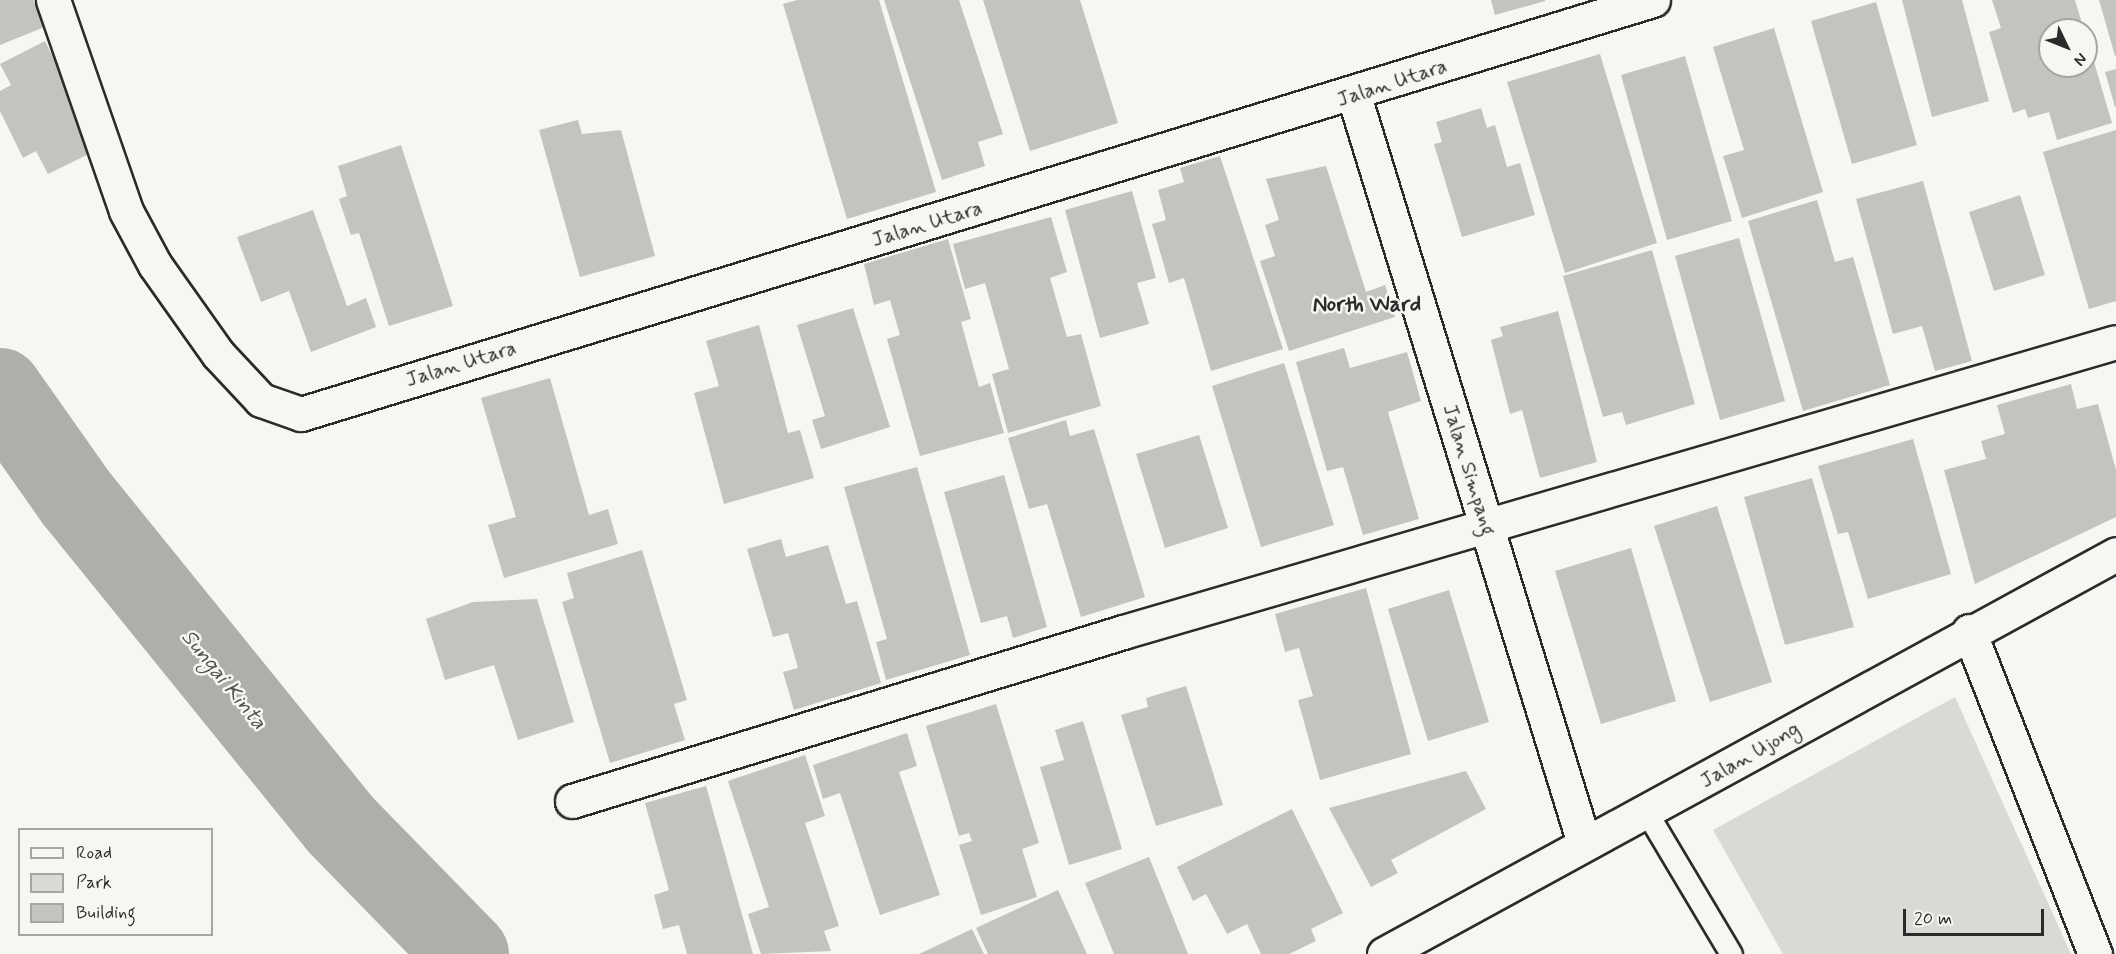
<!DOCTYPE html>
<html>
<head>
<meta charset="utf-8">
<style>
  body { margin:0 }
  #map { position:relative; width:2116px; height:954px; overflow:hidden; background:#f6f6f2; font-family:Mynerve,sans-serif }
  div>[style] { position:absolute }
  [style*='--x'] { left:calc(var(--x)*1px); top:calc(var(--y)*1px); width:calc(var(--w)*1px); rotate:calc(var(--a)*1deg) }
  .green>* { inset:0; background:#d9d9d5 }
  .river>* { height:84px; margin:-42px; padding:0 42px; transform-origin:42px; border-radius:42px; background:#aeaeab }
  .building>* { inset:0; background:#c3c3c0 }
  .roads { filter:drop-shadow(2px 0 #2b2b2b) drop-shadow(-2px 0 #2b2b2b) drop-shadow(0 2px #2b2b2b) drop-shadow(0 -2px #2b2b2b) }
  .lane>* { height:21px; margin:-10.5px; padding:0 10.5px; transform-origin:10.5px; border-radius:10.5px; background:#f6f6f2 }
  .street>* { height:33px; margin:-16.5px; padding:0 16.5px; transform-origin:16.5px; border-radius:16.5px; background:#f6f6f2 }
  span { translate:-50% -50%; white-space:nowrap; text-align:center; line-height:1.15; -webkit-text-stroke:5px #f6f6f2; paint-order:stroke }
  .street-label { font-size:21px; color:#2b2b2b }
  .neighbourhood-label { font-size:22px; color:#2b2b2b; font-weight:700 }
  .water-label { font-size:22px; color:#525251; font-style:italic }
  .legend { position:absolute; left:18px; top:828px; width:195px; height:108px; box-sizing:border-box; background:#f6f6f2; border:2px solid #a5a5a2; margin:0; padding:8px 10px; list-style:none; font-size:18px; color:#2b2b2b }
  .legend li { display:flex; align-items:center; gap:12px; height:30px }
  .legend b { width:30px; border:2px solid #a5a5a2 }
  .north { position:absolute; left:2038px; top:18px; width:60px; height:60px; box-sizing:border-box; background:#f6f6f2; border:2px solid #a5a5a2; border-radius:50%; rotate:133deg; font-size:16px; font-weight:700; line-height:24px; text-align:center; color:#2b2b2b }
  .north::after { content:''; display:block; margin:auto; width:21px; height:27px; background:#2b2b2b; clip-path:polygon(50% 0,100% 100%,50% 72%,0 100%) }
  .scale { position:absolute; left:1903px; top:909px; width:141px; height:27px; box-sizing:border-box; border:3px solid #2b2b2b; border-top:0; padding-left:8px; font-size:18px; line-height:21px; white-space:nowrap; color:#2b2b2b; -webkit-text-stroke:4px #f6f6f2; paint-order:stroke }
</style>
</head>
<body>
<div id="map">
  <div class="green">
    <i style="clip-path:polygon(1955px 697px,2071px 954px,1783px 954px,1713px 830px)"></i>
  </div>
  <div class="river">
    <i style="--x:0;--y:390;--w:133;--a:54.8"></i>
    <i style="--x:77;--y:499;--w:418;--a:51"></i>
    <i style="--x:340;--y:824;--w:182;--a:45.7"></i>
  </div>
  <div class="building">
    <i style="clip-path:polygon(0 0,36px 0,47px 26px,0 45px)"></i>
    <i style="clip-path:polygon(797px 0,879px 0,936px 192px,847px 219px,783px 4px)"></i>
    <i style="clip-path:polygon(884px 0,959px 0,1003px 134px,978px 142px,985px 166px,942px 180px)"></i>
    <i style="clip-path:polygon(983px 0,1080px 0,1118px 123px,1030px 151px)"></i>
    <i style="clip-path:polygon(1491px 0,1545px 0,1545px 1px,1495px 15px)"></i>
    <i style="clip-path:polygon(1902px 0,1962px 0,1989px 101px,1932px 117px)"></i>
    <i style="clip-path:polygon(1992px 0,2075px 0,2084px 30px,2050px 30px,2050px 66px,2086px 66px,2087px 38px,2112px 123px,2057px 140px,2049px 112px,2028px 118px,2025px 109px,2013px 113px,1989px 32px,2001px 28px)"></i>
    <i style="clip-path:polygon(2099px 0,2116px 0,2116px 56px,2115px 56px)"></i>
    <i style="clip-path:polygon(1876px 2px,1917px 145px,1852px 164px,1811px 21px)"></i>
    <i style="clip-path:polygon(1774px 28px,1823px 192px,1742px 218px,1723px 156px,1744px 150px,1713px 47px)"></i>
    <i style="clip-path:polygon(45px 41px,99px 149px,48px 174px,36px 151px,23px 158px,0 111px,0 91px,11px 85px,0 64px)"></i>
    <i style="clip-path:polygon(1600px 54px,1657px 243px,1565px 273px,1507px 82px)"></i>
    <i style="clip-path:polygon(1685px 56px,1732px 221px,1667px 240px,1621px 75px)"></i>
    <i style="clip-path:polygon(2116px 69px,2116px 107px,2115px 107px,2105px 72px)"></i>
    <i style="clip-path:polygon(1481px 108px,1487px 128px,1495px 125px,1507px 167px,1520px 163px,1535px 215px,1462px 237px,1434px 144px,1442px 142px,1436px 122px)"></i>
    <i style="clip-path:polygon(578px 120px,582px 134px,621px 130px,655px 256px,580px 277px,539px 130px)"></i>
    <i style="clip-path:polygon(2116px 130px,2116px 301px,2089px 309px,2043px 152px)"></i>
    <i style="clip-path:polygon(401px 145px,453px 306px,389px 326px,359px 233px,351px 235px,339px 199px,347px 196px,338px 166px)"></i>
    <i style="clip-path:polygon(1220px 156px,1283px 349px,1211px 371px,1184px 278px,1169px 283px,1152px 224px,1166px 220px,1158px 190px,1184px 182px,1180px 168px)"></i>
    <i style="clip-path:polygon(1326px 166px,1366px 292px,1385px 285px,1395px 317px,1289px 351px,1260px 261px,1275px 256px,1265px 225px,1279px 220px,1266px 179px)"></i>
    <i style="clip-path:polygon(1923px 181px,1972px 361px,1935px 371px,1922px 326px,1893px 334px,1856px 199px)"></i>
    <i style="clip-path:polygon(1132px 191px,1156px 278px,1137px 283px,1149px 324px,1100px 338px,1065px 210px)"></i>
    <i style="clip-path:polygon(2020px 195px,2045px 275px,1994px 291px,1969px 212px)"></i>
    <i style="clip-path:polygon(1817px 200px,1835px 262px,1853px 257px,1890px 385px,1803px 411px,1748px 221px)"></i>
    <i style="clip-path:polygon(313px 210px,347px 306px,366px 298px,376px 327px,311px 352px,289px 291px,261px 302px,237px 237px)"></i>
    <i style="clip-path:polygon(1051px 217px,1067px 272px,1050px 278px,1067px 337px,1081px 334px,1101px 406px,1008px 433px,992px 374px,1009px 369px,985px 283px,965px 289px,953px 244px)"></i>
    <i style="clip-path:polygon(1739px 238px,1785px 401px,1720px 420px,1675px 256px)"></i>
    <i style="clip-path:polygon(948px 239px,971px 319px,961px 322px,979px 387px,990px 383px,1004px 433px,920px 456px,887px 339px,900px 335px,890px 300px,874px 305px,864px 264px)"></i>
    <i style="clip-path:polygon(1652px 250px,1695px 404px,1626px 425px,1622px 412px,1603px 417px,1563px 276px)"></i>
    <i style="clip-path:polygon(853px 308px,890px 427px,821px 449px,812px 420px,825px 416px,797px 325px)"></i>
    <i style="clip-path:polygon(1558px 311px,1597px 462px,1540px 478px,1522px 410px,1510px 414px,1491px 340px,1503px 336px,1500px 327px)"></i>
    <i style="clip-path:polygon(759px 325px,788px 433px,800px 430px,814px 478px,724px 504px,694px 393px,719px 386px,706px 341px)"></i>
    <i style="clip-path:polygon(1344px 348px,1350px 368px,1407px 352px,1421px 401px,1388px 412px,1419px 519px,1363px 535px,1343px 467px,1327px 471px,1296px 362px)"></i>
    <i style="clip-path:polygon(1284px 363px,1334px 525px,1261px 547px,1212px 386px)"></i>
    <i style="clip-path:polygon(550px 378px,589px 515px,608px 509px,618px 544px,504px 578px,488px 525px,516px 517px,481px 398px)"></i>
    <i style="clip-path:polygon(2071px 384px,2077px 409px,2098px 404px,2116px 470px,2116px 517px,1975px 584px,1944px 470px,1986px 459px,1981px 441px,2005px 434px,1997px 405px)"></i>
    <i style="clip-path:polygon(1066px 420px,1070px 436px,1094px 429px,1145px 597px,1081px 617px,1047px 504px,1029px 509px,1008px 438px)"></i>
    <i style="clip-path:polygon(1199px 435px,1228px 528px,1165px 548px,1136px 454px)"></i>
    <i style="clip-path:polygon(1913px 439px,1951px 574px,1868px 599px,1848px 532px,1838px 534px,1818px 466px)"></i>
    <i style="clip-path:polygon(917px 467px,970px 655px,886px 680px,876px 642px,887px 639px,844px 487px)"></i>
    <i style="clip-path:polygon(1004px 475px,1047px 627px,1013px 638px,1007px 616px,981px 623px,944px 492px)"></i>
    <i style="clip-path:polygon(1812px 478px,1854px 627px,1785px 645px,1744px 497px)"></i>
    <i style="clip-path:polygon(1717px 506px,1772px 682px,1710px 702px,1654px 526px)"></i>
    <i style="clip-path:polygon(781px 539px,786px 557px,828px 545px,846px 604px,857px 601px,881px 683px,794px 710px,783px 672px,798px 668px,788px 633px,773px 637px,747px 549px)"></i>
    <i style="clip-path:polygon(1631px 548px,1676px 701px,1601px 724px,1555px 571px)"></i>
    <i style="clip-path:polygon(642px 550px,687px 700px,674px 704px,685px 740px,610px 763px,562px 602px,574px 598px,567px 573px)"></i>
    <i style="clip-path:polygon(1366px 588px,1411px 754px,1320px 780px,1298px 700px,1313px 696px,1299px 648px,1285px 652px,1275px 614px)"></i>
    <i style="clip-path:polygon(1449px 590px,1489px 722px,1428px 741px,1388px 609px)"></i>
    <i style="clip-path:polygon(537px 599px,574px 722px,518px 740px,494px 665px,445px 680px,426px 619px,473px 602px)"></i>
    <i style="clip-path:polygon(1186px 686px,1223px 805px,1156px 826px,1121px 715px,1148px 707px,1146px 698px)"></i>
    <i style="clip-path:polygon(996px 704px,1039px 843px,1022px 849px,1037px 897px,981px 915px,959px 845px,972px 841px,969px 833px,959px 836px,926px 726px)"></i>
    <i style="clip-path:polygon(1083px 721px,1122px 849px,1069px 865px,1040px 767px,1064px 760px,1055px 730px)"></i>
    <i style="clip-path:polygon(907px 733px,917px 766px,899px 772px,940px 895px,880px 915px,840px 793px,823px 799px,813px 765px)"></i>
    <i style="clip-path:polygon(805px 755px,825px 816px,805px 823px,839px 926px,824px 931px,831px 951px,761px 954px,748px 914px,769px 907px,728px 781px)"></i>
    <i style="clip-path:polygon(1466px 771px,1486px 809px,1391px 860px,1398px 873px,1371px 887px,1329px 808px)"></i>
    <i style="clip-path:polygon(706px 786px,753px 954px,687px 954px,679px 925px,663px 929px,654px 895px,669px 890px,645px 803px)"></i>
    <i style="clip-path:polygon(1292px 809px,1343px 913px,1311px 929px,1316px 941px,1289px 954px,1261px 954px,1247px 924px,1227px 934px,1206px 894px,1193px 901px,1177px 867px)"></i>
    <i style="clip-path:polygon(1149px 857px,1188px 954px,1114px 954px,1085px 883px)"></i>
    <i style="clip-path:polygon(1058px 890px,1087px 954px,988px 954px,976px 928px)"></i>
    <i style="clip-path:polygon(972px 929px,984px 954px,919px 954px)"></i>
  </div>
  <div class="roads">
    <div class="lane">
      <i style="--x:1647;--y:813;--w:164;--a:59.2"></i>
    </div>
    <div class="street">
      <i style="--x:53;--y:0;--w:223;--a:70.9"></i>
      <i style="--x:126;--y:211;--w:61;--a:61.8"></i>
      <i style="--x:155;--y:265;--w:109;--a:54.7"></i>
      <i style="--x:218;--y:354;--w:63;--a:46.9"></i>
      <i style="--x:261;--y:400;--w:42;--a:19.3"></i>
      <i style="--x:301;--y:414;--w:1414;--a:-17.03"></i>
      <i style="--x:1354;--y:96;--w:782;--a:72.89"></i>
      <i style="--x:1969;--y:631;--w:347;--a:68.7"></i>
      <i style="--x:572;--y:801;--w:576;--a:-17.05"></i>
      <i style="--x:1123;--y:632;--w:1034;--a:-16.28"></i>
      <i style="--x:1384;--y:954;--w:834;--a:-28.65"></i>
    </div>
  </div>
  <div class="street-label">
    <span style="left:1392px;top:83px;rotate:-18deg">Jalan Utara</span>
    <span style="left:927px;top:224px;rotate:-17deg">Jalan Utara</span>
    <span style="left:461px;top:364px;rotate:-17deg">Jalan Utara</span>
    <span style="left:1469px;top:470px;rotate:73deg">Jalan Simpang</span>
    <span style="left:1750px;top:755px;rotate:-30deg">Jalan Ujong</span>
  </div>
  <div class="neighbourhood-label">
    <span style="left:1367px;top:306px">North Ward</span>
  </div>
  <div class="water-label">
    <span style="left:223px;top:680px;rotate:51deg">Sungai Kinta</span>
  </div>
  <ul class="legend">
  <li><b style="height:8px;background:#f6f6f2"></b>Road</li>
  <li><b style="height:16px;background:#d9d9d5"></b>Park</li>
  <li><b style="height:16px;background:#c3c3c0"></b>Building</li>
  </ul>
  <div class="north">N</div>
  <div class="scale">20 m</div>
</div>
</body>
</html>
